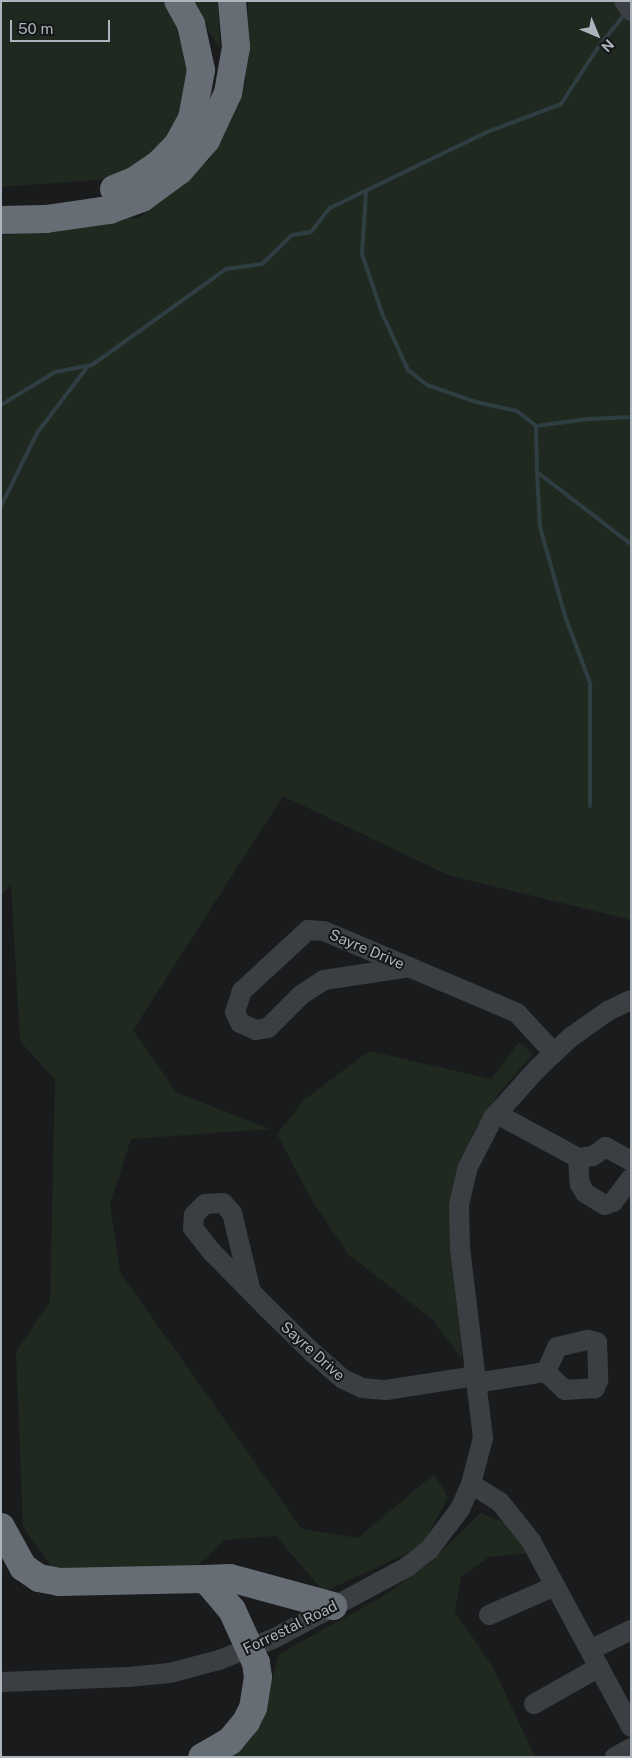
<!DOCTYPE html>
<html>
<head>
<meta charset="utf-8">
<style>
  body { margin:0 }
  #map { position:relative; width:632px; height:1758px; overflow:hidden; background:#1a1b1d; font-family:"Public Sans",sans-serif }
  div>[style] { position:absolute }
  [style*='--x'] { left:calc(var(--x)*1px); top:calc(var(--y)*1px); width:calc(var(--w)*1px); rotate:calc(var(--a)*1deg) }
  .green>* { inset:0; background:#202920 }
  .stream>* { height:4px; margin:-2px; padding:0 2px; transform-origin:2px; border-radius:2px; background:#2f3e42 }
  .minor>* { height:20px; margin:-10px; padding:0 10px; transform-origin:10px; border-radius:10px; background:#3b3e42 }
  .highway>* { height:28px; margin:-14px; padding:0 14px; transform-origin:14px; border-radius:14px; background:#676d74 }
  span { translate:-50% -50%; white-space:nowrap; text-align:center; line-height:1.15; -webkit-text-stroke:4px #151618; paint-order:stroke }
  .street-label { font-size:15px; color:#acb5bd }
  .frame { position:absolute; inset:0; border:2px solid #acb5bd; pointer-events:none }
  .north { position:absolute; left:572px; top:10px; width:50px; height:50px; -webkit-text-stroke:4px #151618; paint-order:stroke; rotate:135deg; font-size:14px; font-weight:700; line-height:20px; text-align:center; color:#acb5bd }
  .north::after { content:''; display:block; margin:auto; width:18px; height:22px; background:#acb5bd; clip-path:polygon(50% 0,100% 100%,50% 72%,0 100%) }
  .scale { position:absolute; left:10px; top:20px; width:100px; height:22px; box-sizing:border-box; border:2px solid #acb5bd; border-top:0; padding-left:6px; font-size:15px; line-height:18px; white-space:nowrap; color:#acb5bd; -webkit-text-stroke:4px #151618; paint-order:stroke }
</style>
</head>
<body>
<div id="map">
  <div class="green">
    <i style="clip-path:polygon(1px 1px,166px 1px,181px 19px,191px 80px,173px 133px,123px 178px,1px 187px)"></i>
    <i style="clip-path:polygon(189px 1px,218px 1px,220px 48px)"></i>
    <i style="clip-path:polygon(248px 1px,631px 1px,631px 920px,448px 875px,283px 796px,133px 1030px,177px 1093px,270px 1129px,131px 1139px,110px 1204px,120px 1272px,302px 1529px,358px 1538px,434px 1474px,448px 1497px,422px 1546px,324px 1592px,276px 1536px,224px 1540px,193px 1570px,59px 1577px,23px 1527px,16px 1352px,50px 1301px,55px 1080px,20px 1041px,11px 885px,1px 895px,1px 236px,140px 217px,210px 159px,246px 82px)"></i>
    <i style="clip-path:polygon(519px 1042px,533px 1054px,498px 1094px,473px 1133px,454px 1188px,450px 1225px,462px 1359px,433px 1320px,348px 1254px,311px 1199px,277px 1134px,304px 1100px,369px 1051px,491px 1079px)"></i>
    <i style="clip-path:polygon(480px 1513px,513px 1526px,530px 1553px,489px 1557px,461px 1577px,455px 1612px,493px 1667px,535px 1757px,230px 1757px,260px 1726px,279px 1654px,382px 1597px,431px 1562px)"></i>
  </div>
  <div class="stream">
    <i style="--x:366;--y:192;--w:62;--a:93.7"></i>
    <i style="--x:362;--y:254;--w:62;--a:71.3"></i>
    <i style="--x:382;--y:313;--w:63;--a:65.5"></i>
    <i style="--x:408;--y:370;--w:24;--a:38"></i>
    <i style="--x:427;--y:385;--w:52;--a:19.1"></i>
    <i style="--x:476;--y:402;--w:42;--a:12.4"></i>
    <i style="--x:517;--y:411;--w:24;--a:38"></i>
    <i style="--x:536;--y:426;--w:46;--a:88.8"></i>
    <i style="--x:537;--y:472;--w:118;--a:37.5"></i>
    <i style="--x:1;--y:405;--w:63;--a:-31.4"></i>
    <i style="--x:55;--y:372;--w:38;--a:-11"></i>
    <i style="--x:92;--y:365;--w:165;--a:-35.6"></i>
    <i style="--x:226;--y:269;--w:36;--a:-8"></i>
    <i style="--x:262;--y:264;--w:42;--a:-44"></i>
    <i style="--x:292;--y:235;--w:19;--a:-9"></i>
    <i style="--x:311;--y:232;--w:31;--a:-52"></i>
    <i style="--x:330;--y:208;--w:174;--a:-25.8"></i>
    <i style="--x:487;--y:132;--w:79;--a:-20.7"></i>
    <i style="--x:561;--y:104;--w:69;--a:-56.8"></i>
    <i style="--x:599;--y:46;--w:41;--a:-50.9"></i>
    <i style="--x:536;--y:426;--w:53;--a:-7.5"></i>
    <i style="--x:589;--y:419;--w:42;--a:-2.7"></i>
    <i style="--x:537;--y:472;--w:55;--a:86.9"></i>
    <i style="--x:540;--y:527;--w:92;--a:74.3"></i>
    <i style="--x:565;--y:616;--w:72;--a:69.5"></i>
    <i style="--x:590;--y:683;--w:123;--a:90"></i>
    <i style="--x:1;--y:506;--w:81;--a:-63.7"></i>
    <i style="--x:37;--y:433;--w:84;--a:-52.7"></i>
  </div>
  <div class="minor">
    <i style="--x:624;--y:1;--w:12;--a:55"></i>
    <i style="--x:410;--y:967;--w:87;--a:171.4"></i>
    <i style="--x:324;--y:980;--w:27;--a:147"></i>
    <i style="--x:301;--y:995;--w:47;--a:135"></i>
    <i style="--x:268;--y:1028;--w:12;--a:171"></i>
    <i style="--x:256;--y:1030;--w:17;--a:-156"></i>
    <i style="--x:240;--y:1023;--w:12;--a:-114"></i>
    <i style="--x:235;--y:1012;--w:22;--a:-72"></i>
    <i style="--x:242;--y:991;--w:90;--a:-42.7"></i>
    <i style="--x:308;--y:930;--w:16;--a:4"></i>
    <i style="--x:324;--y:931;--w:210;--a:23"></i>
    <i style="--x:517;--y:1013;--w:54;--a:47.2"></i>
    <i style="--x:497;--y:1114;--w:92;--a:28.5"></i>
    <i style="--x:631;--y:1161;--w:29;--a:-151"></i>
    <i style="--x:606;--y:1147;--w:16;--a:145"></i>
    <i style="--x:593;--y:1156;--w:15;--a:172"></i>
    <i style="--x:578;--y:1158;--w:26;--a:86"></i>
    <i style="--x:580;--y:1184;--w:10;--a:61"></i>
    <i style="--x:585;--y:1193;--w:23;--a:31"></i>
    <i style="--x:605;--y:1205;--w:9;--a:-21"></i>
    <i style="--x:613;--y:1202;--w:30;--a:-53"></i>
    <i style="--x:251;--y:1292;--w:81;--a:-103.5"></i>
    <i style="--x:232;--y:1213;--w:13;--a:-132"></i>
    <i style="--x:223;--y:1203;--w:18;--a:177"></i>
    <i style="--x:205;--y:1204;--w:16;--a:135"></i>
    <i style="--x:194;--y:1215;--w:13;--a:94"></i>
    <i style="--x:193;--y:1228;--w:31;--a:52"></i>
    <i style="--x:212;--y:1252;--w:74;--a:45.5"></i>
    <i style="--x:264;--y:1305;--w:69;--a:44.4"></i>
    <i style="--x:313;--y:1353;--w:40;--a:41"></i>
    <i style="--x:343;--y:1379;--w:21;--a:25"></i>
    <i style="--x:362;--y:1388;--w:24;--a:5"></i>
    <i style="--x:386;--y:1390;--w:90;--a:-8.9"></i>
    <i style="--x:588;--y:1340;--w:9;--a:13"></i>
    <i style="--x:597;--y:1342;--w:38;--a:88"></i>
    <i style="--x:598;--y:1380;--w:9;--a:111"></i>
    <i style="--x:595;--y:1388;--w:30;--a:176"></i>
    <i style="--x:565;--y:1390;--w:26;--a:-137"></i>
    <i style="--x:546;--y:1372;--w:27;--a:-66"></i>
    <i style="--x:557;--y:1347;--w:32;--a:-13"></i>
    <i style="--x:475;--y:1383;--w:72;--a:-8.8"></i>
    <i style="--x:471;--y:1484;--w:34;--a:32"></i>
    <i style="--x:500;--y:1502;--w:50;--a:51.5"></i>
    <i style="--x:531;--y:1541;--w:211;--a:61.7"></i>
    <i style="--x:489;--y:1615;--w:72;--a:-23.7"></i>
    <i style="--x:590;--y:1650;--w:46;--a:-26"></i>
    <i style="--x:1;--y:1682;--w:127;--a:-2.3"></i>
    <i style="--x:128;--y:1677;--w:42;--a:-5.4"></i>
    <i style="--x:170;--y:1673;--w:51;--a:-14.9"></i>
    <i style="--x:219;--y:1660;--w:58;--a:-21.3"></i>
    <i style="--x:273;--y:1639;--w:152;--a:-28.2"></i>
    <i style="--x:407;--y:1567;--w:28;--a:-38"></i>
    <i style="--x:429;--y:1550;--w:51;--a:-52.9"></i>
    <i style="--x:460;--y:1509;--w:27;--a:-66"></i>
    <i style="--x:471;--y:1484;--w:48;--a:-75.4"></i>
    <i style="--x:483;--y:1438;--w:191;--a:-96.9"></i>
    <i style="--x:460;--y:1248;--w:43;--a:-91.3"></i>
    <i style="--x:459;--y:1205;--w:37;--a:-77"></i>
    <i style="--x:467;--y:1169;--w:57;--a:-63"></i>
    <i style="--x:493;--y:1118;--w:66;--a:-48.1"></i>
    <i style="--x:537;--y:1069;--w:47;--a:-43.3"></i>
    <i style="--x:571;--y:1037;--w:45;--a:-35.1"></i>
    <i style="--x:608;--y:1011;--w:25;--a:-26"></i>
    <i style="--x:534;--y:1704;--w:75;--a:-29.6"></i>
    <i style="--x:615;--y:1757;--w:18;--a:-29"></i>
  </div>
  <div class="highway">
    <i style="--x:114;--y:189;--w:22;--a:-22"></i>
    <i style="--x:134;--y:181;--w:30;--a:-34"></i>
    <i style="--x:159;--y:164;--w:28;--a:-46"></i>
    <i style="--x:178;--y:144;--w:29;--a:-61"></i>
    <i style="--x:192;--y:119;--w:50;--a:-79.6"></i>
    <i style="--x:201;--y:70;--w:47;--a:-102.3"></i>
    <i style="--x:191;--y:24;--w:26;--a:-119"></i>
    <i style="--x:1;--y:220;--w:45;--a:-1.3"></i>
    <i style="--x:46;--y:219;--w:64;--a:-8.1"></i>
    <i style="--x:109;--y:210;--w:35;--a:-20"></i>
    <i style="--x:142;--y:198;--w:47;--a:-36.4"></i>
    <i style="--x:180;--y:170;--w:40;--a:-49"></i>
    <i style="--x:206;--y:140;--w:52;--a:-64.9"></i>
    <i style="--x:228;--y:93;--w:47;--a:-80.1"></i>
    <i style="--x:236;--y:47;--w:46;--a:-95"></i>
    <i style="--x:1;--y:1527;--w:46;--a:61.2"></i>
    <i style="--x:23;--y:1567;--w:19;--a:35"></i>
    <i style="--x:39;--y:1578;--w:20;--a:11"></i>
    <i style="--x:59;--y:1582;--w:144;--a:-1.2"></i>
    <i style="--x:203;--y:1579;--w:9;--a:36"></i>
    <i style="--x:210;--y:1584;--w:34;--a:50"></i>
    <i style="--x:232;--y:1610;--w:58;--a:65.6"></i>
    <i style="--x:256;--y:1663;--w:14;--a:82"></i>
    <i style="--x:258;--y:1677;--w:31;--a:99"></i>
    <i style="--x:253;--y:1708;--w:16;--a:117"></i>
    <i style="--x:246;--y:1722;--w:25;--a:130"></i>
    <i style="--x:230;--y:1741;--w:32;--a:150"></i>
    <i style="--x:203;--y:1579;--w:27;--a:-2"></i>
    <i style="--x:230;--y:1578;--w:107;--a:15.2"></i>
  </div>
  <div class="street-label">
    <span style="left:367px;top:949px;rotate:23deg">Sayre Drive</span>
    <span style="left:313px;top:1351px;rotate:42deg">Sayre Drive</span>
    <span style="left:290px;top:1627px;rotate:-26deg">Forrestal Road</span>
  </div>
  <div class="frame"></div>
  <div class="north">N</div>
  <div class="scale">50 m</div>
</div>
</body>
</html>
